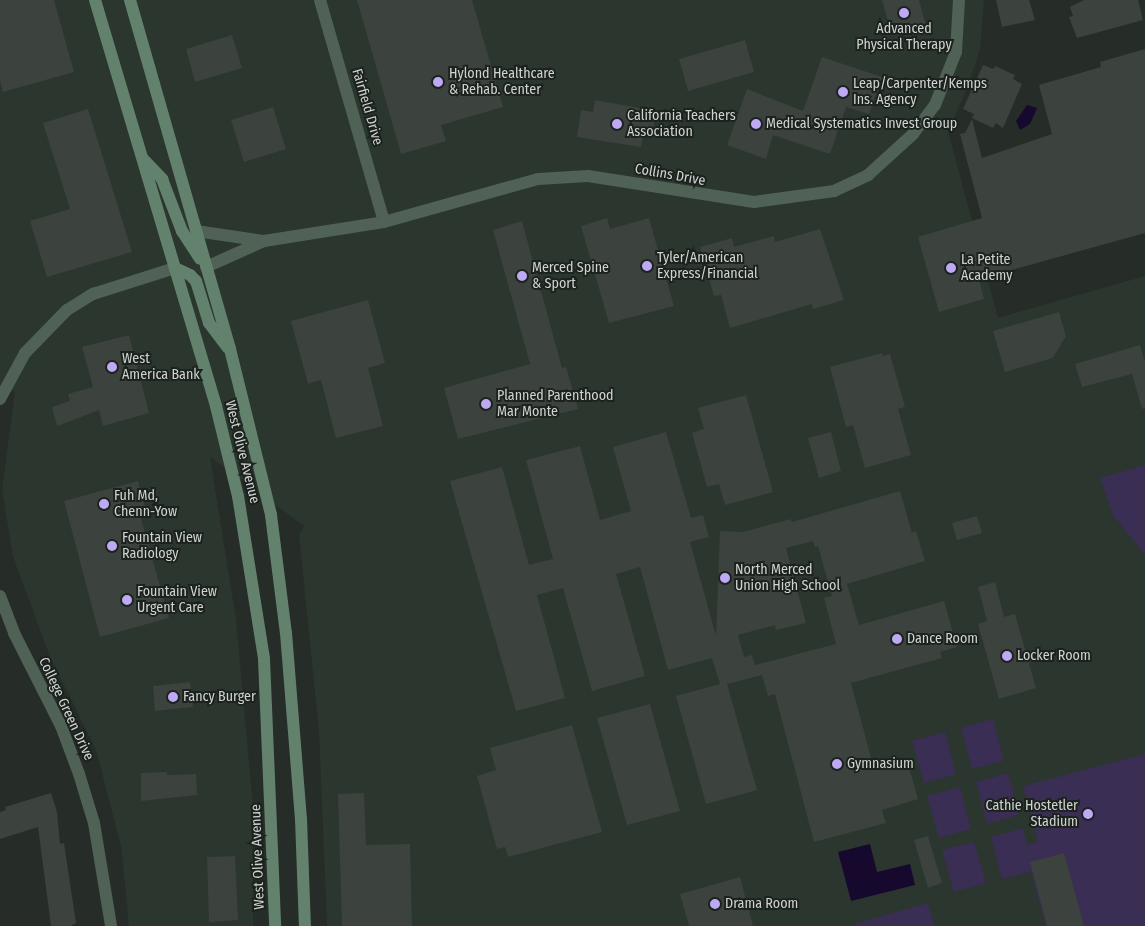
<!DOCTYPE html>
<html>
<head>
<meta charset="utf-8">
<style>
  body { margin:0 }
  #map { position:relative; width:1145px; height:926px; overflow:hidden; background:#262c27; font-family:"Fira Sans Condensed",sans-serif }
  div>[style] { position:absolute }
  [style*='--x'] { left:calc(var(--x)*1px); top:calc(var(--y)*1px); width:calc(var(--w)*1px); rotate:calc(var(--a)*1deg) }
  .built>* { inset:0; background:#2a362e }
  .green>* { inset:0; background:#3a2e54 }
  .water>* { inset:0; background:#17092e }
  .building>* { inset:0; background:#3c423d }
  .minor>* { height:12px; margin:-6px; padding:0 6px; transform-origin:6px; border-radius:6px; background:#4f6255 }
  .secondary>* { height:12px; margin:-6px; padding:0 6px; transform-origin:6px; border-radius:6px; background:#63826d }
  .dots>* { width:14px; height:14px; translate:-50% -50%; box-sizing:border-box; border:2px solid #1c221e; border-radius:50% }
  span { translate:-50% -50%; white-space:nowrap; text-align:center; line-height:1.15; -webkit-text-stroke:4px #1c221e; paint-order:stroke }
  .poi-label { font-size:14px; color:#d0d4d1 }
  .left { translate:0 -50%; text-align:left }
  .right { translate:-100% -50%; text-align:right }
  .street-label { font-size:14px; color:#d0d4d1 }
</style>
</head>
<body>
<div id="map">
  <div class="built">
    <i style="clip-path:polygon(0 0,984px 0,980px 50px,967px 89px,948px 131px,998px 318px,1145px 276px,1145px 926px,327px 926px,319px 732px,299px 534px,304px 526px,210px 457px,236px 619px,253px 807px,253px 926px,129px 926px,121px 846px,96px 750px,50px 657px,13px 557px,2px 490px,15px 391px,0 393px)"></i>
  </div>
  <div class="green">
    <i style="clip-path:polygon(1145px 465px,1145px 555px,1113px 515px,1100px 478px)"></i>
    <i style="clip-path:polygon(993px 719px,1004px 761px,972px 769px,961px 728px)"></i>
    <i style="clip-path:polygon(945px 732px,956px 774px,924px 783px,912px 741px)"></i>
    <i style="clip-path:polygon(1145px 754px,1145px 926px,1046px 926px,1031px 871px,1002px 879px,991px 837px,1023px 828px,1027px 845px,1038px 842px,1023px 786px)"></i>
    <i style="clip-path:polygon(1008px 773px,1019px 815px,987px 824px,976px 782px)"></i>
    <i style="clip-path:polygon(960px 787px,971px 829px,939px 838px,927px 796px)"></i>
    <i style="clip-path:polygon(974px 842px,986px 883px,954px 892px,942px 850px)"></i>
    <i style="clip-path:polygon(928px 903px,934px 926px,855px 926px,854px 924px)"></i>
  </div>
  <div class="water">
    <i style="clip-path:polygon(1027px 105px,1037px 108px,1030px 124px,1020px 130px,1016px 121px)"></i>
    <i style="clip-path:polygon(870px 844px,877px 872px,910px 864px,915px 885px,851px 901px,838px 852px)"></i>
  </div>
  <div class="building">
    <i style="clip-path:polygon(0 0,54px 0,74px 72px,3px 92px,0 81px)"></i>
    <i style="clip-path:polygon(357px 0,472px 0,503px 107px,441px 125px,446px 141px,401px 154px)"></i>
    <i style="clip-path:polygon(882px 0,919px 0,926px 26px,892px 36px)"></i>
    <i style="clip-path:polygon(996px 0,1029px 0,1035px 20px,1002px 27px)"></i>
    <i style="clip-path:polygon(1084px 0,1138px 0,1143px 20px,1077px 38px,1069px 17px,1073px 16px,1070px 7px)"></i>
    <i style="clip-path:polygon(232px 35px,242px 68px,195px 82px,186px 49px)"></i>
    <i style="clip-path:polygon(745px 40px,754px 72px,688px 91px,679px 59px)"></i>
    <i style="clip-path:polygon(1145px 49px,1145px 233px,979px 279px,984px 299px,939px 312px,918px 237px,982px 218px,960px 134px,965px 133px,972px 119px,982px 158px,1052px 134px,1039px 85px,1101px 67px,1100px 62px)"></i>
    <i style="clip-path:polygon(822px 57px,882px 77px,869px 114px,846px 107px,830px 154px,773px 135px,766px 159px,727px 145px,747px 89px,803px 111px)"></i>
    <i style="clip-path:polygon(983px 65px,993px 69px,995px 66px,1015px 75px,1013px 79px,1022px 84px,1003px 128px,996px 123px,993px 128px,972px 118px,974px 114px,963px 109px)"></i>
    <i style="clip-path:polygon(595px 100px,656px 111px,652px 137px,643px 136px,641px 147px,577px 137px,581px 110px,593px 112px)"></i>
    <i style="clip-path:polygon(273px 107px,286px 149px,244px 162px,231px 120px)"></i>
    <i style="clip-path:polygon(88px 109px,132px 252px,47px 277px,30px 221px,70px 209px,43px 123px)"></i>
    <i style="clip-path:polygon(607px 218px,610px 229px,649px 218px,674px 306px,609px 323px,581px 226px)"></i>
    <i style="clip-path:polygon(522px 221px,562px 368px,566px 367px,578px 409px,458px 439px,444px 388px,530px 364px,493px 230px)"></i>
    <i style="clip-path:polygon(820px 229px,844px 300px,813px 309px,812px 304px,730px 328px,721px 295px,714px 296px,700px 247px,732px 238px,734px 247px,774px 236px,775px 242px)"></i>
    <i style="clip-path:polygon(368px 300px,385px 363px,368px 368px,383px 426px,336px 438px,321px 380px,308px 384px,291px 321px)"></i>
    <i style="clip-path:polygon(1059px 312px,1066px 336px,1053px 358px,1005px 372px,993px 331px)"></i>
    <i style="clip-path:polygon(129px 335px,149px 413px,103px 426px,99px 410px,57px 426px,52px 407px,70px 401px,68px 394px,93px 387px,82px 347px)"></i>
    <i style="clip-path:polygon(1140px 345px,1145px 362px,1145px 408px,1142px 409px,1132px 374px,1082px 387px,1075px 364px)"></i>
    <i style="clip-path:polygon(882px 353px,883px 356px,890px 354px,905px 407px,898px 409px,911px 455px,865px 468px,853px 425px,846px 427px,830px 367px)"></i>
    <i style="clip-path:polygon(746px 395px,773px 492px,725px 505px,719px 484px,707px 487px,692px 433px,704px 429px,698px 408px)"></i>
    <i style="clip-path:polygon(evenodd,666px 432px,691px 518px,703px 515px,709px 537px,690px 542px,716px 636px,720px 531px,743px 532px,791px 519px,792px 522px,900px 491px,912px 533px,916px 531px,925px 561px,847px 584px,859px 625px,944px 601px,957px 647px,940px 652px,942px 658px,851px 683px,872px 761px,879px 760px,881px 767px,907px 760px,918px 799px,882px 810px,886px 823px,814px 842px,775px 694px,768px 696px,762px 675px,727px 684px,757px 790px,706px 804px,676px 696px,720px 684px,712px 658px,668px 670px,640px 567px,616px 574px,645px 676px,592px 691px,563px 588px,537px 595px,565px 698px,516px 711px,450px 481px,502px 467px,529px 565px,553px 559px,526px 460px,580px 446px,600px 520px,631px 511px,613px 447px,666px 432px,813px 541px,815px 547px,818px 546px,832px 596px,824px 598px,836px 644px,755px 665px,752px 655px,744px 657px,738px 635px,775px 625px,776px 630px,806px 623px,786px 548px,813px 541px)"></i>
    <i style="clip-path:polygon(831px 432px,841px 471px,819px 478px,808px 438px)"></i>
    <i style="clip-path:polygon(138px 481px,145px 506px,138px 508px,169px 618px,100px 637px,64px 501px)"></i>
    <i style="clip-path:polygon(977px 516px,982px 533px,957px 540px,952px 523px)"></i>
    <i style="clip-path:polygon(995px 582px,1004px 617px,1015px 614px,1036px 688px,999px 699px,978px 624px,987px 621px,978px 587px)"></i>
    <i style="clip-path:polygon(190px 682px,193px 707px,155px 711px,153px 686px)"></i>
    <i style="clip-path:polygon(650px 704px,680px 811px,627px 825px,597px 718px)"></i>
    <i style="clip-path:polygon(572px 725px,602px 832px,508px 857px,505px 847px,497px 849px,477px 776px,496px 770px,490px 748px)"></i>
    <i style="clip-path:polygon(167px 772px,167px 775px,196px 774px,197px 795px,141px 801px,141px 773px)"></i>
    <i style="clip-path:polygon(51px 793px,57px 812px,60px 844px,64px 843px,76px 923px,71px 926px,51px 926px,38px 827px,0 839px,0 812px,6px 810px,5px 807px)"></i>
    <i style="clip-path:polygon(364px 793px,366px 845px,410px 844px,412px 926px,342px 926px,338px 794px)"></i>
    <i style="clip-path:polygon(928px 836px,942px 883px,928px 888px,914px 840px)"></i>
    <i style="clip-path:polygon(1064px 853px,1084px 926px,1047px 926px,1030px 862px)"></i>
    <i style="clip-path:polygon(235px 856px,238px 920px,209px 922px,207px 857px)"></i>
    <i style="clip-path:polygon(740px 877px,753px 926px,689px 926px,680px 894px)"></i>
  </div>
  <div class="minor">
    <i style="--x:320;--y:0;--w:231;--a:73.9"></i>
    <i style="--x:196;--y:231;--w:69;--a:8.4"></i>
    <i style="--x:206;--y:267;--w:64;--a:-24.1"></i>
    <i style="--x:264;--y:241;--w:121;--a:-9"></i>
    <i style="--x:384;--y:222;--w:160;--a:-15.6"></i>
    <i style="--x:538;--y:179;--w:50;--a:-3.4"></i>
    <i style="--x:588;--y:176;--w:168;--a:8.9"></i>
    <i style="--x:754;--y:202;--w:81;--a:-7.8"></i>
    <i style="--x:834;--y:191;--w:38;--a:-25"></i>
    <i style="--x:868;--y:175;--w:61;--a:-42.3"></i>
    <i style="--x:913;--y:134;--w:36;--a:-53"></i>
    <i style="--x:935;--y:105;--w:57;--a:-68.4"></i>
    <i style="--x:956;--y:52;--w:52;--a:-86.7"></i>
    <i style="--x:0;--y:399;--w:52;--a:-61.5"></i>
    <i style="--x:25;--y:353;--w:60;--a:-45.7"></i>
    <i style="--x:67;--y:310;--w:31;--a:-32"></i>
    <i style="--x:93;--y:294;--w:86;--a:-17.6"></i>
    <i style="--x:0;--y:596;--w:40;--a:69"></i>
    <i style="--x:14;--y:633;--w:104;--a:63.2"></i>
    <i style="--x:61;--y:726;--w:51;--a:69.4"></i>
    <i style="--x:79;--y:774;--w:51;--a:73"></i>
    <i style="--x:94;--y:823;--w:104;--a:80.6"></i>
  </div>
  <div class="secondary">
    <i style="--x:95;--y:0;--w:424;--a:73.4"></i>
    <i style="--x:216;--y:406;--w:93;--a:76.3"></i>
    <i style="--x:238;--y:496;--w:165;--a:80.9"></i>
    <i style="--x:264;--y:659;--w:267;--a:87.6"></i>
    <i style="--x:130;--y:0;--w:363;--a:74"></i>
    <i style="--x:230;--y:349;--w:171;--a:76.1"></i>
    <i style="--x:271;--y:515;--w:119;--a:82.8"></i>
    <i style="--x:286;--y:633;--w:187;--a:85.4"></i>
    <i style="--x:301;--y:819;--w:107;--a:87.9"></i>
    <i style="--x:143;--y:159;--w:28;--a:46"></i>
    <i style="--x:162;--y:179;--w:56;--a:69"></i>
    <i style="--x:182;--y:231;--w:33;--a:57"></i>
    <i style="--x:175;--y:268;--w:17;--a:25"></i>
    <i style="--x:190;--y:275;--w:8;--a:45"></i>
    <i style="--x:196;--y:281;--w:44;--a:72.8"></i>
    <i style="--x:209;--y:323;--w:31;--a:53"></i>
  </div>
  <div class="dots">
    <i style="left:904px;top:13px;background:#bea9f4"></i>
    <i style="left:438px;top:82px;background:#bea9f4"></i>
    <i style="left:843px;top:92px;background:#bea9f4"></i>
    <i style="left:617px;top:124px;background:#bea9f4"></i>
    <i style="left:756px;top:124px;background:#bea9f4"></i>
    <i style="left:647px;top:266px;background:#bea9f4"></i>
    <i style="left:951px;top:268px;background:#bea9f4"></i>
    <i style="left:522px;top:276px;background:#bea9f4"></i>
    <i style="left:112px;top:367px;background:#bea9f4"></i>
    <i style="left:486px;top:404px;background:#bea9f4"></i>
    <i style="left:104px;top:504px;background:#bea9f4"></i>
    <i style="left:112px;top:546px;background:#bea9f4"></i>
    <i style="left:725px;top:578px;background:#bea9f4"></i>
    <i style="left:127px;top:600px;background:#bea9f4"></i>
    <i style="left:897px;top:639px;background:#bea9f4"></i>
    <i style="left:1007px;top:656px;background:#bea9f4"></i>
    <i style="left:173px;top:697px;background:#bea9f4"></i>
    <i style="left:837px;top:764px;background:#bea9f4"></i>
    <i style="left:1088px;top:814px;background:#bea9f4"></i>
    <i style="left:715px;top:904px;background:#bea9f4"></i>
  </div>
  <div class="poi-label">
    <span style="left:904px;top:37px">Advanced<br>Physical Therapy</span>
    <span class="left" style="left:449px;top:82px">Hylond Healthcare<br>&amp; Rehab. Center</span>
    <span class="left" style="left:853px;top:92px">Leap/Carpenter/Kemps<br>Ins. Agency</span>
    <span class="left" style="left:627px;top:124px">California Teachers<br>Association</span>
    <span class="left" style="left:766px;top:124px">Medical Systematics Invest Group</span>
    <span class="left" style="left:657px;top:266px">Tyler/American<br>Express/Financial</span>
    <span class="left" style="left:961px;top:268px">La Petite<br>Academy</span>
    <span class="left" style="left:532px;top:276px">Merced Spine<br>&amp; Sport</span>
    <span class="left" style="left:122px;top:367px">West<br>America Bank</span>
    <span class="left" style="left:497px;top:404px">Planned Parenthood<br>Mar Monte</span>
    <span class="left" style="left:114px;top:504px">Fuh Md,<br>Chenn-Yow</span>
    <span class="left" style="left:122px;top:546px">Fountain View<br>Radiology</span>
    <span class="left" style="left:735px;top:578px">North Merced<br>Union High School</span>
    <span class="left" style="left:137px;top:600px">Fountain View<br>Urgent Care</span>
    <span class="left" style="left:907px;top:639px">Dance Room</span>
    <span class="left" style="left:1017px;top:656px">Locker Room</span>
    <span class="left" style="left:183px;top:697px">Fancy Burger</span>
    <span class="left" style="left:847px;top:764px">Gymnasium</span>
    <span class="right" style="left:1078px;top:814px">Cathie Hostetler<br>Stadium</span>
    <span class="left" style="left:725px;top:904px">Drama Room</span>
  </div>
  <div class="street-label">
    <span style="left:367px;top:107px;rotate:74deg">Fairfield Drive</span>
    <span style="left:670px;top:175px;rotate:10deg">Collins Drive</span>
    <span style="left:242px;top:452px;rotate:76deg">West Olive Avenue</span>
    <span style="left:66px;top:709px;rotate:65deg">College Green Drive</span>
    <span style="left:258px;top:857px;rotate:-92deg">West Olive Avenue</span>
  </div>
</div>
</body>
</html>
